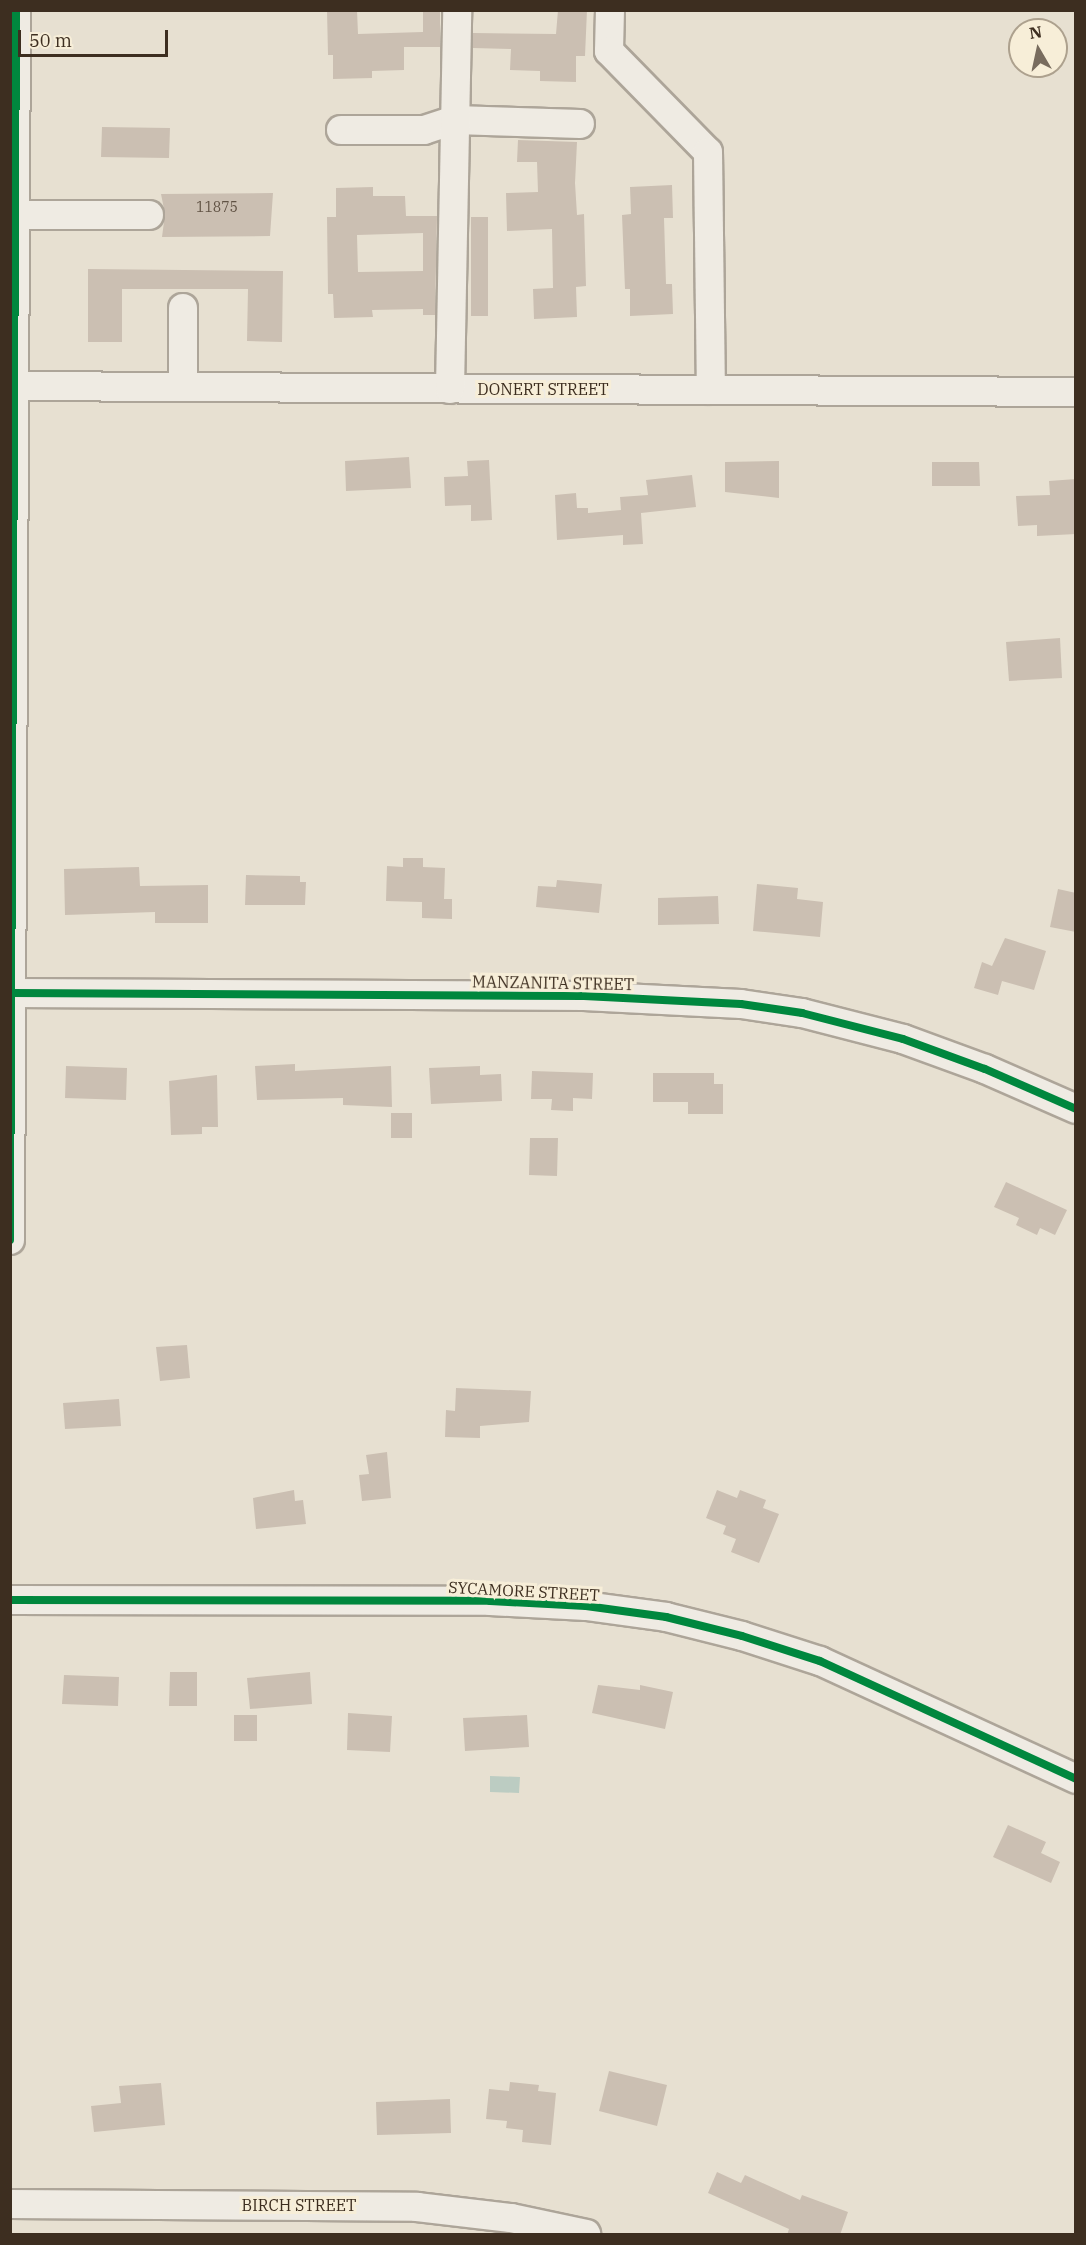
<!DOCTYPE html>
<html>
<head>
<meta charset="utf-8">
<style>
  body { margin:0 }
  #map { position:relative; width:1086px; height:2245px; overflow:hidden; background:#e7e0d1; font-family:"IBM Plex Serif",serif }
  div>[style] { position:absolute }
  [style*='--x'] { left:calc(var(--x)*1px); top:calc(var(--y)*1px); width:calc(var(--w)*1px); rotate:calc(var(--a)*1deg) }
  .water>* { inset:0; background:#bcccc2 }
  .building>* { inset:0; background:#cbbfb2 }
  .roads { filter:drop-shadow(2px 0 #ada599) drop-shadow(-2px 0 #ada599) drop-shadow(0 2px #ada599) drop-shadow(0 -2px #ada599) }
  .minor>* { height:28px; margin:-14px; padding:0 14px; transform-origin:14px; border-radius:14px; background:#efebe3 }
  .cycleway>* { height:8px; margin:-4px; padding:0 4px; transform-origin:4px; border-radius:4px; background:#00873e }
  span { translate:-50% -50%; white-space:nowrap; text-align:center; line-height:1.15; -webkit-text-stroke:6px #f7eed8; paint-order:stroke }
  .number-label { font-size:14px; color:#605244 }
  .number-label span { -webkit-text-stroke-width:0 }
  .street-label { font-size:16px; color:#3d2e20 }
  .frame { position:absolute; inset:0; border:12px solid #3d2e20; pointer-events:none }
  .north { position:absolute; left:1008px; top:18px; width:60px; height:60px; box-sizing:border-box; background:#f7eed8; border:2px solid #ada18e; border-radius:50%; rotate:351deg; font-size:16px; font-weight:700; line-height:24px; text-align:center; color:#3d2e20 }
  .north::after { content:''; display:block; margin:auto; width:21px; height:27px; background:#786c5e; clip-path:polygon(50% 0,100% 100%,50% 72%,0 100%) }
  .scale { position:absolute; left:18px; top:30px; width:150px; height:27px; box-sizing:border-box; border:3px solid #3d2e20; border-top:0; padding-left:8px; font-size:18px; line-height:21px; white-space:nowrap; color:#3d2e20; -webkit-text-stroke:4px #f7eed8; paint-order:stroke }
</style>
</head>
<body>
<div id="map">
  <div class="water">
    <i style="clip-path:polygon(490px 1776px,520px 1777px,519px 1793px,490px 1792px)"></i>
  </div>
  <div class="building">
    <i style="clip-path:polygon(327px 10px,357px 10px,358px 34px,423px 32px,423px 10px,440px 10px,440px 47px,404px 47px,404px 70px,372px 71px,372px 78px,333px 79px,333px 55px,328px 55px)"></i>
    <i style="clip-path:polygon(558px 10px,587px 10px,585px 56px,576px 56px,576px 82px,540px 81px,540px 71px,510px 70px,511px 49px,473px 48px,473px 33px,556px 34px)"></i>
    <i style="clip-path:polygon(102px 127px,170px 128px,169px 158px,101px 157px)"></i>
    <i style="clip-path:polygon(518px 140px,577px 142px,575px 183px,577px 215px,584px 214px,586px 286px,576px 287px,577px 317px,534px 319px,533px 289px,553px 288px,552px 229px,507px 231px,506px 193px,538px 192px,537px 162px,517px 162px)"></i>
    <i style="clip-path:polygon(672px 185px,673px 218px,664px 218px,666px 284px,672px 284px,673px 314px,630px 316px,630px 289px,625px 289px,622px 215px,631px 214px,630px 187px)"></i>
    <i style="clip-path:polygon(evenodd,373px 187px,373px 196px,405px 196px,406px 216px,437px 216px,435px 315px,423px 315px,423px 309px,372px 310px,373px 317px,334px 318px,333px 294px,328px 294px,327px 217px,336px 217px,336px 188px,373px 187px,423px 233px,423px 271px,358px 272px,357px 235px,423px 233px)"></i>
    <i style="clip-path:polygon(273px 193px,270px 236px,162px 237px,165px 214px,161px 194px)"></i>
    <i style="clip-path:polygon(471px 217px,488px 217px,488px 316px,471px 316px)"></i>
    <i style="clip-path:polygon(88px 269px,283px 271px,282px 342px,247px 341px,248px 289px,122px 289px,122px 342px,88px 342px)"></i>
    <i style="clip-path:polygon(409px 457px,411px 488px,346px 491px,345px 461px)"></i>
    <i style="clip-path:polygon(489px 460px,492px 520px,471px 521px,471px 505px,445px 506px,444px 477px,468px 476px,467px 461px)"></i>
    <i style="clip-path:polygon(779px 461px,779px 498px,725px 492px,725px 462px)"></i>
    <i style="clip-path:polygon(932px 462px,979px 462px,980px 486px,932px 486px)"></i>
    <i style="clip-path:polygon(692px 475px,696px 507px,641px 513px,643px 544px,623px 545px,623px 535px,557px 540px,555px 495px,576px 493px,577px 508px,588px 508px,588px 513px,621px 510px,620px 497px,648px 495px,646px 480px)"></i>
    <i style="clip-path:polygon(1076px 479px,1076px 534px,1037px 536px,1037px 525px,1018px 526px,1016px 496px,1050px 495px,1049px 481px)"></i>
    <i style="clip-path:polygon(1060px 638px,1062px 678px,1009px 681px,1006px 642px)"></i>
    <i style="clip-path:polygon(403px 858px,423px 858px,423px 867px,445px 868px,444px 899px,452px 899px,452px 919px,422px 918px,422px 902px,386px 901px,387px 866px,403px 867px)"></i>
    <i style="clip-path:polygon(139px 867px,140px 886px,208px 885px,208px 923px,155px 923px,155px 912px,65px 915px,64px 869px)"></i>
    <i style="clip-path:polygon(246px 875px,300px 876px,300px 882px,306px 882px,305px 905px,245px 905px)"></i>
    <i style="clip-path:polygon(557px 880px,602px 884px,599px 913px,536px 907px,538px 886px,556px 887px)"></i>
    <i style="clip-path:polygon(757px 884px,798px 888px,797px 899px,823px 902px,820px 937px,753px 931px)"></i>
    <i style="clip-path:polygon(1058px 889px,1076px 893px,1076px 932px,1050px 927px)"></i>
    <i style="clip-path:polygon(718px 896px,719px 924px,658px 925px,658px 898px)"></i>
    <i style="clip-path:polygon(1005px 938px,1046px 951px,1034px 990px,1002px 981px,998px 995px,974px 988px,982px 962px,992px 966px)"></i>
    <i style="clip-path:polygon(295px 1064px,295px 1071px,391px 1066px,392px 1107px,343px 1105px,343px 1098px,257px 1100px,255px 1066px)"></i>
    <i style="clip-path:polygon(66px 1066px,127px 1068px,126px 1100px,65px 1098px)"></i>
    <i style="clip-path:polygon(480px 1066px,480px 1075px,501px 1074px,502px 1101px,431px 1104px,429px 1068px)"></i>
    <i style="clip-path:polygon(532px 1071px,593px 1073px,592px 1099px,573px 1098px,573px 1111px,551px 1110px,552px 1099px,531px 1099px)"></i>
    <i style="clip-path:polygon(653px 1073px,714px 1073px,714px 1084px,723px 1084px,723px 1114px,688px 1114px,688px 1102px,653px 1102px)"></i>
    <i style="clip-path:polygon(217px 1075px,218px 1127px,202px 1127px,202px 1134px,171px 1135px,169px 1081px)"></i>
    <i style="clip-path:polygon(391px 1113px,412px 1113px,412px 1138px,391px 1138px)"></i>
    <i style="clip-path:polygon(530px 1138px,558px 1138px,557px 1176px,529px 1175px)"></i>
    <i style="clip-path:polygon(1006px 1182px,1067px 1210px,1055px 1235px,1040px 1228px,1037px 1235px,1016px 1225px,1019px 1218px,994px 1207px)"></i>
    <i style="clip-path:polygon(187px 1345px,190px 1378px,160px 1381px,156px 1347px)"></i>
    <i style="clip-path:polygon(456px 1388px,531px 1391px,529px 1422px,480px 1426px,480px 1438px,445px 1437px,446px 1410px,455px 1411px)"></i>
    <i style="clip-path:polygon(119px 1399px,121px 1426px,65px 1429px,63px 1403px)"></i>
    <i style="clip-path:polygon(387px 1452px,391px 1498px,362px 1501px,359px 1475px,369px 1474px,366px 1455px)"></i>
    <i style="clip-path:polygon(294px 1490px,295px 1501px,303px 1500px,306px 1524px,256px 1529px,253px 1498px)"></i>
    <i style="clip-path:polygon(717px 1490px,737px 1498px,740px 1490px,766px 1500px,763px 1508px,779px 1514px,759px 1563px,731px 1552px,736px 1539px,723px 1534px,726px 1526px,706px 1518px)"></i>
    <i style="clip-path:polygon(170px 1672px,197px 1672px,197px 1706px,169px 1706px)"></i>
    <i style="clip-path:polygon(310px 1672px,312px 1704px,250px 1709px,247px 1678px)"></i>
    <i style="clip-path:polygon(64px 1675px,119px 1677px,118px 1706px,62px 1704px)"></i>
    <i style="clip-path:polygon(598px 1685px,640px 1690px,640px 1685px,673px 1692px,665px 1729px,592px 1713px)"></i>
    <i style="clip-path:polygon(348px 1713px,392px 1716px,390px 1752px,347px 1750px)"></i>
    <i style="clip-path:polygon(234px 1715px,257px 1715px,257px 1741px,234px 1741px)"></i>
    <i style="clip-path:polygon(527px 1715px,529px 1747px,465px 1751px,463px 1718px)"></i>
    <i style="clip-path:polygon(1008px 1825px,1046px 1842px,1041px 1853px,1060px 1862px,1051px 1883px,993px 1857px)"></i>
    <i style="clip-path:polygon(609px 2071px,667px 2085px,657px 2126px,599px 2111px)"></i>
    <i style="clip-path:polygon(510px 2082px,539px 2085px,538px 2091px,556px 2093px,551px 2145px,522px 2142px,523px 2130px,506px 2128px,507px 2121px,486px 2119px,489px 2089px,509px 2091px)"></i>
    <i style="clip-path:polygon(161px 2083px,165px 2125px,94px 2132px,91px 2106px,121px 2103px,119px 2086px)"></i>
    <i style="clip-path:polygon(450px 2099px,451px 2133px,377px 2135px,376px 2102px)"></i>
    <i style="clip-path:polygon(717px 2172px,741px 2183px,745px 2175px,800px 2200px,802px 2195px,848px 2212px,840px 2235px,787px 2235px,789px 2229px,708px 2193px)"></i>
  </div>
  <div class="roads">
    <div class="minor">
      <i style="--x:610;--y:10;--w:41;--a:91.4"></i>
      <i style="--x:609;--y:51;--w:141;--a:45.6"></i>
      <i style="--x:708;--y:152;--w:238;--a:89.3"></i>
      <i style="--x:341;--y:130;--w:83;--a:0"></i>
      <i style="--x:424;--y:130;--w:33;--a:-18"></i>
      <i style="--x:455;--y:120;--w:125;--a:1.8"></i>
      <i style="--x:15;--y:215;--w:134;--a:0"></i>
      <i style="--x:10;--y:386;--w:1066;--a:0.32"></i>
      <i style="--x:183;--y:387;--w:79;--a:-90"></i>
      <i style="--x:450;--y:389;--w:379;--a:-88.9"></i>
      <i style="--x:12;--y:993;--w:572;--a:0.3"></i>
      <i style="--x:584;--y:996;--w:157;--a:2.9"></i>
      <i style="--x:741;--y:1004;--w:62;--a:8.4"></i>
      <i style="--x:802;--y:1013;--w:104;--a:14.4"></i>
      <i style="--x:903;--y:1039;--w:87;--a:20.1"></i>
      <i style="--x:985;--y:1069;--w:99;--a:23.7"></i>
      <i style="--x:10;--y:1240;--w:1230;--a:-89.72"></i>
      <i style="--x:10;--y:1600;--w:480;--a:0.1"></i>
      <i style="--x:490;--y:1601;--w:96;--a:3"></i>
      <i style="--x:586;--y:1606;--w:81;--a:7.8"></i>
      <i style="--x:666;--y:1617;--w:78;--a:14"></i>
      <i style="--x:742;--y:1636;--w:82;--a:17.8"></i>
      <i style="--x:820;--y:1661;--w:282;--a:24.7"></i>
      <i style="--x:10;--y:2204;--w:407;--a:0.4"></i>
      <i style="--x:417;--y:2207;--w:95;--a:6.7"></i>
      <i style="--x:511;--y:2218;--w:77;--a:12"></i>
    </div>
  </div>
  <div class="cycleway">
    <i style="--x:12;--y:993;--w:572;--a:0.3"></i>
    <i style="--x:584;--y:996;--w:157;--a:2.9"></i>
    <i style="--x:741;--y:1004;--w:62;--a:8.4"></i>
    <i style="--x:802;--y:1013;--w:104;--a:14.4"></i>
    <i style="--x:903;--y:1039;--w:87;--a:20.1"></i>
    <i style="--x:985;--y:1069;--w:99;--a:23.7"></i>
    <i style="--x:10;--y:1240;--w:1230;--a:-89.72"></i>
    <i style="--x:10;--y:1600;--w:480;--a:0.1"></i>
    <i style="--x:490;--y:1601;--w:96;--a:3"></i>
    <i style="--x:586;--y:1606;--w:81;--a:7.8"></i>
    <i style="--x:666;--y:1617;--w:78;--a:14"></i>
    <i style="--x:742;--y:1636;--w:82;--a:17.8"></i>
    <i style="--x:820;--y:1661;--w:282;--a:24.7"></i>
  </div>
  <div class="number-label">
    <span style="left:217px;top:207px">11875</span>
  </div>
  <div class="street-label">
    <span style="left:543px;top:389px">DONERT STREET</span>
    <span style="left:553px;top:983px;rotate:1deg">MANZANITA STREET</span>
    <span style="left:524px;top:1591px;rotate:3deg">SYCAMORE STREET</span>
    <span style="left:299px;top:2205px">BIRCH STREET</span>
  </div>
  <div class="frame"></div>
  <div class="north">N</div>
  <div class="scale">50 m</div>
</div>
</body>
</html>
